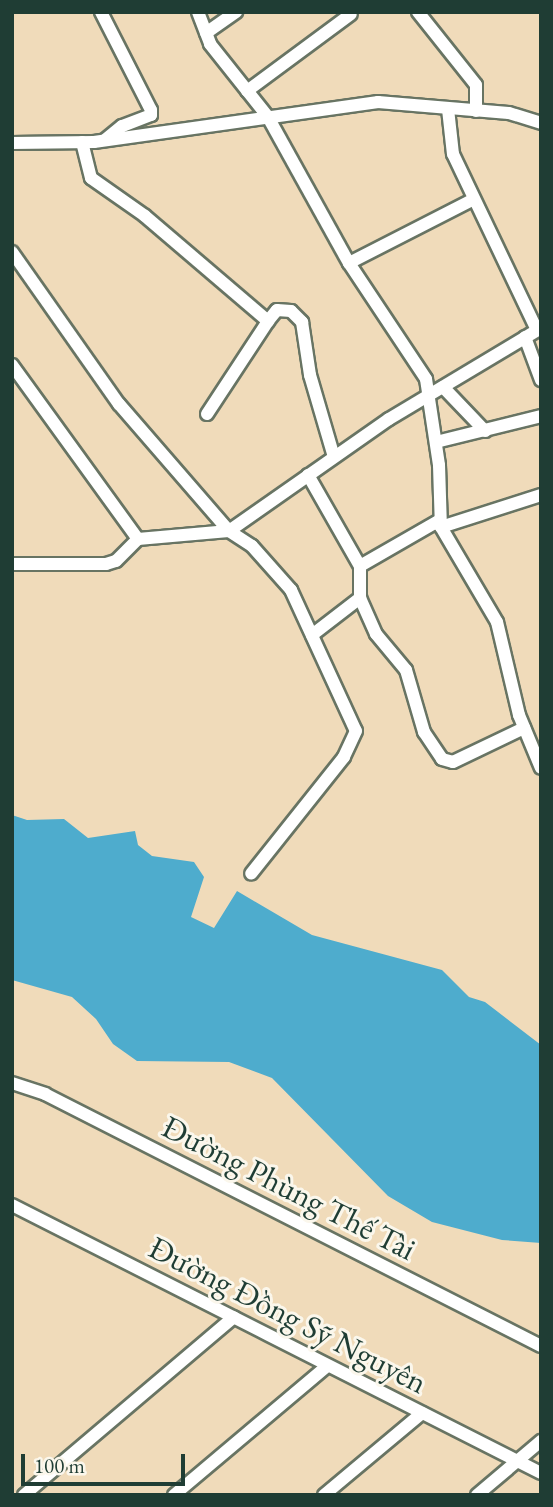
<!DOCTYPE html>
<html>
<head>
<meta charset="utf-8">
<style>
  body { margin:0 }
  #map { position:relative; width:553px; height:1507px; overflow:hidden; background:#f0dbba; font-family:"EB Garamond",serif }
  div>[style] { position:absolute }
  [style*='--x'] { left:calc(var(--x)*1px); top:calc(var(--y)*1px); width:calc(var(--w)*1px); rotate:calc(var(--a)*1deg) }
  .water>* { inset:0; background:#4eaccd }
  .roads { filter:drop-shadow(2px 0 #687463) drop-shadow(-2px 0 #687463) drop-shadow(0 2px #687463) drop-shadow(0 -2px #687463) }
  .street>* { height:12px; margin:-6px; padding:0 6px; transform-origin:6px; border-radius:6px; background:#fff }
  span { translate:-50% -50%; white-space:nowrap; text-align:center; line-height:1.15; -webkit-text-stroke:6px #fbf7ec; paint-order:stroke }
  .street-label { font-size:32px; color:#1f3d34 }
  .frame { position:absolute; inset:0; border:14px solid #1f3d34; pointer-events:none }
  .scale { position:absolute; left:21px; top:1454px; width:164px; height:32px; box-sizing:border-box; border:4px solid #1f3d34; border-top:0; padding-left:9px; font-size:21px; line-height:24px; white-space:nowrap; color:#1f3d34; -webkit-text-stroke:5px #fbf7ec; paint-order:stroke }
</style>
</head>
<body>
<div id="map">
  <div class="water">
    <i style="clip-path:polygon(12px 815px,27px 820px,64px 819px,88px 838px,135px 831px,138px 845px,152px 856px,194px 862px,204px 877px,191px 917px,214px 928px,237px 891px,312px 935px,442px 970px,469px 997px,485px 1002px,541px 1045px,541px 1243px,502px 1240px,432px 1222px,388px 1196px,272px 1078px,229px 1062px,137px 1061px,113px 1044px,96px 1019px,72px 997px,12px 980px)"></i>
  </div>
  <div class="roads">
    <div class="street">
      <i style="--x:101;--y:12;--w:110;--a:63"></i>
      <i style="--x:151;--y:110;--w:5;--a:90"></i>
      <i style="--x:151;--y:115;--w:31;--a:159"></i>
      <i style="--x:122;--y:126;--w:22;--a:141"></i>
      <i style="--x:198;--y:12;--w:34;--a:69"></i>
      <i style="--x:210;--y:44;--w:93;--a:51.5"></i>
      <i style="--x:268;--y:117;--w:167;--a:61"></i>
      <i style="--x:349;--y:263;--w:139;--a:56.4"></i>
      <i style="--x:426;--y:379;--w:87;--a:81.4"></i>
      <i style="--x:439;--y:465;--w:62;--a:88.2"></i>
      <i style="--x:441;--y:527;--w:110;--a:59.5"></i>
      <i style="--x:497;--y:622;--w:96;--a:76.7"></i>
      <i style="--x:519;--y:715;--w:57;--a:67.5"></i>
      <i style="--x:418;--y:12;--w:93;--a:51.5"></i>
      <i style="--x:476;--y:85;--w:26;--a:90"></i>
      <i style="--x:206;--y:33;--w:37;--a:-35"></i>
      <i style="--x:247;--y:91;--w:129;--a:-36.5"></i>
      <i style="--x:448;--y:109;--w:45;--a:83.7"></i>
      <i style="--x:453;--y:154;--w:195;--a:64.5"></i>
      <i style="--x:82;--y:142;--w:37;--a:76"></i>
      <i style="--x:91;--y:178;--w:66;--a:35.1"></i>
      <i style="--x:145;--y:216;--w:162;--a:40.5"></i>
      <i style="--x:12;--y:143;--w:82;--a:-0.7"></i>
      <i style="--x:94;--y:142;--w:287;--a:-8"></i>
      <i style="--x:378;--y:102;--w:131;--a:4.8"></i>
      <i style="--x:509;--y:113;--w:34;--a:17"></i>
      <i style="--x:12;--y:252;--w:186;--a:54.9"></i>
      <i style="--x:119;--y:404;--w:168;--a:49.1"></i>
      <i style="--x:229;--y:531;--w:27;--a:33"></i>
      <i style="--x:252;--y:546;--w:59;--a:48.4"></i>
      <i style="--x:291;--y:590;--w:155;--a:65.3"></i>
      <i style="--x:356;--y:731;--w:29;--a:115"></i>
      <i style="--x:344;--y:757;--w:149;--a:128.5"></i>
      <i style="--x:349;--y:263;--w:140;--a:-27.1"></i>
      <i style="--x:525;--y:337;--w:46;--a:69.6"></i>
      <i style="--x:12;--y:365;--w:215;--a:54.1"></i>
      <i style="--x:443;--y:387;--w:61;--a:46.3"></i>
      <i style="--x:207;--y:414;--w:111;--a:-56.7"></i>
      <i style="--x:268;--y:321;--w:14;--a:-51"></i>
      <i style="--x:277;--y:310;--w:14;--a:4"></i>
      <i style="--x:291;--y:311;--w:16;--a:45"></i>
      <i style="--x:302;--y:322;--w:54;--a:81.4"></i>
      <i style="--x:310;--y:375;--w:85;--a:73.7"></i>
      <i style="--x:436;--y:442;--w:108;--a:-13.9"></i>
      <i style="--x:308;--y:475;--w:105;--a:60.3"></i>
      <i style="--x:360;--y:566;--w:32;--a:90"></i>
      <i style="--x:360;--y:598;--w:39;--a:66"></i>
      <i style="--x:376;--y:634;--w:47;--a:50.2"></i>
      <i style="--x:406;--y:670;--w:65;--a:73.8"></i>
      <i style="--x:424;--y:732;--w:32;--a:56"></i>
      <i style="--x:442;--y:759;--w:11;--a:15"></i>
      <i style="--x:453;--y:762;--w:79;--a:-25.6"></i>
      <i style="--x:441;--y:527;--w:105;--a:-17.7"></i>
      <i style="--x:12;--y:564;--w:94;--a:0"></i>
      <i style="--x:106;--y:564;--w:10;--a:-17"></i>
      <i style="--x:116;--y:561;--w:31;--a:-45"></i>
      <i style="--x:138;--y:539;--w:91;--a:-5"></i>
      <i style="--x:229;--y:531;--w:195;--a:-35"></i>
      <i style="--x:389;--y:419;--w:177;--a:-30.9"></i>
      <i style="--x:360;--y:566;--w:92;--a:-29.9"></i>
      <i style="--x:312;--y:635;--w:61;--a:-37.6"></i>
      <i style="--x:12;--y:1083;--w:35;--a:18"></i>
      <i style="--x:45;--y:1094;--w:556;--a:26.93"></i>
      <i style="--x:12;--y:1205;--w:593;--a:26.87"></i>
      <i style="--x:24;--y:1495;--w:275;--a:-40.3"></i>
      <i style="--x:174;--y:1495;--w:200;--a:-40.1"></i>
      <i style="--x:324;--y:1495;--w:128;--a:-39.9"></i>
      <i style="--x:477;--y:1495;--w:84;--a:-40.2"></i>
    </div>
  </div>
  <div class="street-label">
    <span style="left:289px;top:1188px;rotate:27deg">Đường Phùng Thế Tài</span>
    <span style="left:288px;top:1315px;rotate:27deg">Đường Đồng Sỹ Nguyên</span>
  </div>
  <div class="frame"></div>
  <div class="scale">100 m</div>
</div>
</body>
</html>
